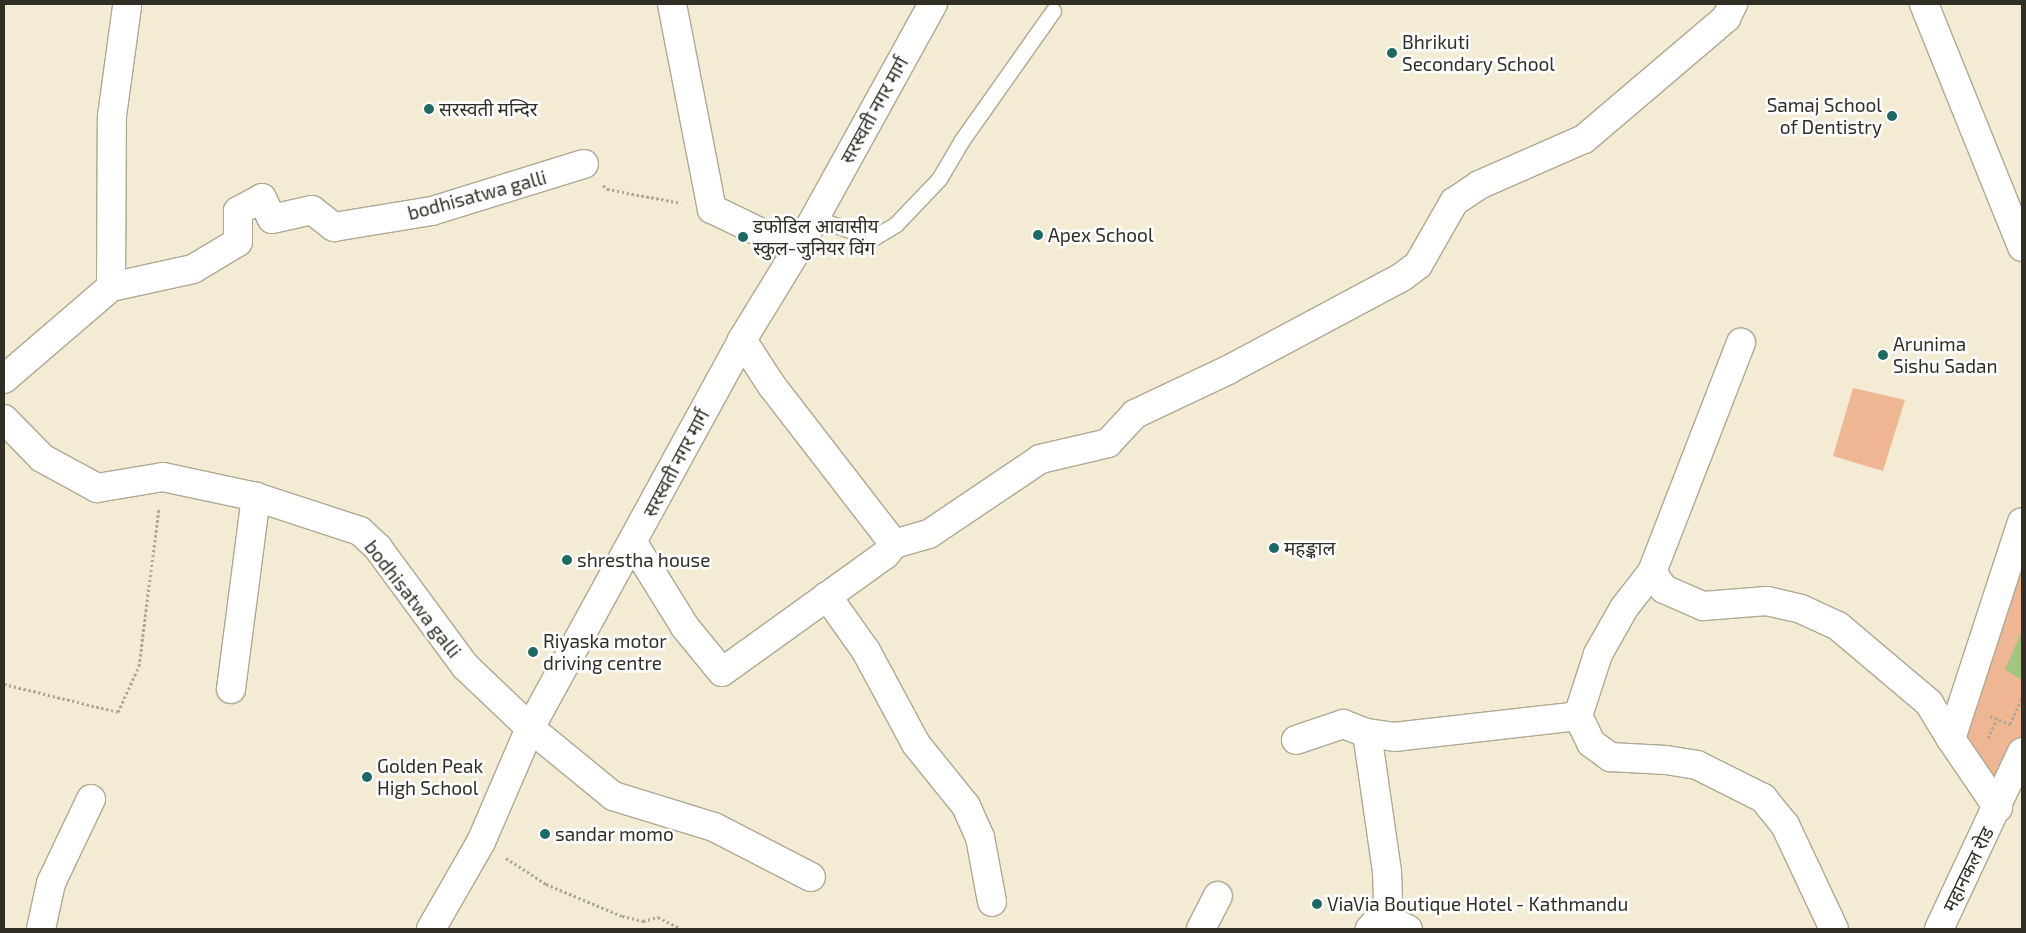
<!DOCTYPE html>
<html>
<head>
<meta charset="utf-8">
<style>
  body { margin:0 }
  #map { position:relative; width:2026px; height:933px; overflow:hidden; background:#f3ebd4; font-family:"Exo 2","Noto Sans Devanagari",sans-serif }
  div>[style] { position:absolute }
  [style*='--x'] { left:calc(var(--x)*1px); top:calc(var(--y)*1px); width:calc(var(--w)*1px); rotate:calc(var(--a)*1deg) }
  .green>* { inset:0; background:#efb693 }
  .water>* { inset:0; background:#a3c582 }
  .path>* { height:3px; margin-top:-1.5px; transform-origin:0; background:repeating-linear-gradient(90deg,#afa896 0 2.5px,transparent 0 5px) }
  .roads { filter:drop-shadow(1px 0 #afa893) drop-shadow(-1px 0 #afa893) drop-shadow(0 1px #afa893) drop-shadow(0 -1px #afa893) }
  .service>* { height:15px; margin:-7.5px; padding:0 7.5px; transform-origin:7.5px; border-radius:7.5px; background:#fff }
  .minor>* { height:28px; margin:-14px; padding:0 14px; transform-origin:14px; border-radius:14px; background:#fff }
  .secondary>* { height:28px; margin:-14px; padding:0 14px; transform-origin:14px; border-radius:14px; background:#fff }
  .dots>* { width:14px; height:14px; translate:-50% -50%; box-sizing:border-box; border:2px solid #fff; border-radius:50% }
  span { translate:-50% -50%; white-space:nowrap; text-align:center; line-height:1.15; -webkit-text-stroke:5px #fff; paint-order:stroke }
  .poi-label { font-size:19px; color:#312e25 }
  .left { translate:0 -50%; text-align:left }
  .right { translate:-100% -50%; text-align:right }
  .street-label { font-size:19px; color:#312e25 }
  .frame { position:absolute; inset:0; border:5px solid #312e25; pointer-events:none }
</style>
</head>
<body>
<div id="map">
  <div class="green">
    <i style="clip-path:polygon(1853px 388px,1905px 400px,1883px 471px,1833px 456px)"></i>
    <i style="clip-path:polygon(2022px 543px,2022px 742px,1997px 798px,1954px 743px)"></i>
  </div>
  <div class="water">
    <i style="clip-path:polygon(2022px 630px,2022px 680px,2005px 670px)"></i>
  </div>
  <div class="path">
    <i style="--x:603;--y:185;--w:6;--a:45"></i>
    <i style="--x:607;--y:189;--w:75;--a:10.7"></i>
    <i style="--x:4;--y:684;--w:117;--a:13.8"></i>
    <i style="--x:118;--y:712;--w:51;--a:-65.5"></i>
    <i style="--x:139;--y:666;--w:159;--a:-82.8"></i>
    <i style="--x:1990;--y:716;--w:22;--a:22"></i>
    <i style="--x:2010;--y:724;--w:29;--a:-65"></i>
    <i style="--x:1988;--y:738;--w:22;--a:-66"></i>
    <i style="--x:506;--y:858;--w:48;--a:33"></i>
    <i style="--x:546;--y:884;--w:82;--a:22.8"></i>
    <i style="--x:622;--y:916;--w:22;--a:13"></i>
    <i style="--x:643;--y:921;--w:16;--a:-15"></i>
    <i style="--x:658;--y:917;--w:27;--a:27"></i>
  </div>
  <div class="roads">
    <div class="service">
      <i style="--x:814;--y:218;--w:62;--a:18.7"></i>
      <i style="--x:873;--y:238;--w:27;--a:-31"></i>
      <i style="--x:896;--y:224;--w:62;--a:-46.3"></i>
      <i style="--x:939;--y:179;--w:45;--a:-59.5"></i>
      <i style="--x:962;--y:140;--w:158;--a:-54.8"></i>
    </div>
    <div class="minor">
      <i style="--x:672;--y:4;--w:209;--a:79"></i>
      <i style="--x:712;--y:209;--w:94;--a:25.8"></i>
      <i style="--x:1924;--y:4;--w:262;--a:68"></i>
      <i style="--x:111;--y:287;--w:171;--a:-89.7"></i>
      <i style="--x:112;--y:116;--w:111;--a:-82.2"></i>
      <i style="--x:742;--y:340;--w:55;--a:56.9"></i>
      <i style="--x:772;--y:386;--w:200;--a:52.3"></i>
      <i style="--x:4;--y:379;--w:141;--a:-40.7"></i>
      <i style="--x:111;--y:287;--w:84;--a:-12.4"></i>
      <i style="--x:193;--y:269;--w:52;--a:-31"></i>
      <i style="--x:238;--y:242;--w:31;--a:-90"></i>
      <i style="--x:238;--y:211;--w:27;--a:-28"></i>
      <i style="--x:262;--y:198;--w:23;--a:65"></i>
      <i style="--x:272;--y:219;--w:41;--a:-12.7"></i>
      <i style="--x:312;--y:210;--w:28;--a:38"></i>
      <i style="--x:334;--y:227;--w:99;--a:-9.3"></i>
      <i style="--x:432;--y:211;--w:159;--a:-17.2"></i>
      <i style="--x:4;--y:419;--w:54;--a:45.7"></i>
      <i style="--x:42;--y:458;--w:63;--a:28.6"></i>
      <i style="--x:97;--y:488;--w:67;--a:-9.5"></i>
      <i style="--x:163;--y:477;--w:95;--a:12.1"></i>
      <i style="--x:256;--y:497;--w:109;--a:18.1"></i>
      <i style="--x:360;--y:531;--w:25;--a:43"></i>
      <i style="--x:378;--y:548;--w:147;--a:53.6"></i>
      <i style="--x:465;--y:666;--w:90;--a:43.6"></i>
      <i style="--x:530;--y:728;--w:107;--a:39.3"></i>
      <i style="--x:613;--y:796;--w:106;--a:17.1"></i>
      <i style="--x:714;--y:827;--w:109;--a:27.3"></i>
      <i style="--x:633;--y:543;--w:99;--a:58.2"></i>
      <i style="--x:685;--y:627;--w:58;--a:50.6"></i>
      <i style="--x:722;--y:672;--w:201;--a:-35.7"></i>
      <i style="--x:885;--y:555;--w:14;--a:-51"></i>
      <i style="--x:894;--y:544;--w:36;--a:-16"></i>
      <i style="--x:929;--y:534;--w:134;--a:-34"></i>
      <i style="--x:1040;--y:459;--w:70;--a:-13.2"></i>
      <i style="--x:1108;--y:443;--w:40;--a:-47"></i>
      <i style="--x:1135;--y:414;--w:103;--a:-25.3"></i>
      <i style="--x:1228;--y:370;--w:197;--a:-28.1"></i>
      <i style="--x:1402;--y:277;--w:20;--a:-37"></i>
      <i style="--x:1418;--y:265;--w:73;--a:-60.3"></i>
      <i style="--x:1454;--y:202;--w:30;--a:-34"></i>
      <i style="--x:1479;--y:185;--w:115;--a:-23.7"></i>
      <i style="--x:1584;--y:139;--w:187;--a:-40.4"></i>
      <i style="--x:1726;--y:18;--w:16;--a:-63"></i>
      <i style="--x:1652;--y:572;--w:21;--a:55"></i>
      <i style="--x:1664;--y:589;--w:43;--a:23.6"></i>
      <i style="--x:1703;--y:606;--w:64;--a:-4.5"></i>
      <i style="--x:1767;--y:601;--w:35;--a:13"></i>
      <i style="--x:1801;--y:609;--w:41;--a:24.7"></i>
      <i style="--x:1838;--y:626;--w:119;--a:40.2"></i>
      <i style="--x:1929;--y:703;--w:42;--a:58.6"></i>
      <i style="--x:827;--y:596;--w:67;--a:54.7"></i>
      <i style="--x:866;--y:651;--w:106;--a:61.7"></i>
      <i style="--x:916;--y:744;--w:80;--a:51.1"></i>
      <i style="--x:966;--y:806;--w:34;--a:66"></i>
      <i style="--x:980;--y:837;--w:66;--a:79.5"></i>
      <i style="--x:231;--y:689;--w:194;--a:-82.6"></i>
      <i style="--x:1578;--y:716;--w:65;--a:-72.1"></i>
      <i style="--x:1598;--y:654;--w:53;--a:-60.5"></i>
      <i style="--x:1624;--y:608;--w:46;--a:-52.1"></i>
      <i style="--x:1652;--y:572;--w:246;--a:-68.8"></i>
      <i style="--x:1367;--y:733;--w:139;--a:81.8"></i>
      <i style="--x:1387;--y:871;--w:29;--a:88"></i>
      <i style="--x:1388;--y:900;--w:17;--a:111"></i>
      <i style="--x:1382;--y:916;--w:18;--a:133"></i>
      <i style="--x:1296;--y:740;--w:50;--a:-18.8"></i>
      <i style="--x:1343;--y:724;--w:26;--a:21"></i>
      <i style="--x:1367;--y:733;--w:27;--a:8"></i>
      <i style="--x:1394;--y:737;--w:185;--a:-6.5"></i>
      <i style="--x:1578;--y:716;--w:30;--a:64"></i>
      <i style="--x:1591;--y:743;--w:24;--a:36"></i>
      <i style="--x:1610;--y:757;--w:56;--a:3.1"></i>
      <i style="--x:1666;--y:760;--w:31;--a:9"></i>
      <i style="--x:1697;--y:765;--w:74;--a:26.6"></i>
      <i style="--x:1763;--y:798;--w:35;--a:51"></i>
      <i style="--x:1785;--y:825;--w:115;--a:64.8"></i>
      <i style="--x:1998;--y:808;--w:83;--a:-124.3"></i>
      <i style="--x:1951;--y:739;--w:228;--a:-71.9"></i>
      <i style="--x:1382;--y:916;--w:29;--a:27"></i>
      <i style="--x:41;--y:929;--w:47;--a:-77.7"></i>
      <i style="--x:51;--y:883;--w:93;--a:-64.5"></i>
      <i style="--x:1201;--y:929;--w:37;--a:-63"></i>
    </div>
    <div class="secondary">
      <i style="--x:431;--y:929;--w:100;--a:-60.1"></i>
      <i style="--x:481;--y:842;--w:124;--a:-66.7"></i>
      <i style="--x:530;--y:728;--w:442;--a:-61.3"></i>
      <i style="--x:742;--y:340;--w:105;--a:-58.6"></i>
      <i style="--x:797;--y:250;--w:281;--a:-61.1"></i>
      <i style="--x:1939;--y:929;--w:195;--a:-64.9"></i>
    </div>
  </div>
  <div class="dots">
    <i style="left:1392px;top:53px;background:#1e6964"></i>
    <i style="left:429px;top:109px;background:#1e6964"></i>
    <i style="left:1892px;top:116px;background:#1e6964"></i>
    <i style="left:1038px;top:235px;background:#1e6964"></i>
    <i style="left:743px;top:237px;background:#1e6964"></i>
    <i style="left:1883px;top:355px;background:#1e6964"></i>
    <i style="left:1274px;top:548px;background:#1e6964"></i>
    <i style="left:567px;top:560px;background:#1e6964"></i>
    <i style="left:533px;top:652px;background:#1e6964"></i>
    <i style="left:367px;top:777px;background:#1e6964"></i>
    <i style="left:545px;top:834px;background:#1e6964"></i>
    <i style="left:1317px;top:904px;background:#1e6964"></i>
  </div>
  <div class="poi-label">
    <span class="left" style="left:1402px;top:53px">Bhrikuti<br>Secondary School</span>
    <span class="right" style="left:1882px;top:116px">Samaj School<br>of Dentistry</span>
    <span class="left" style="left:439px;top:109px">सरस्वती मन्दिर</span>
    <span class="left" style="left:753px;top:237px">डफोडिल आवासीय<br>स्कुल-जुनियर विंग</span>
    <span class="left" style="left:1048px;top:235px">Apex School</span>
    <span class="left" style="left:1893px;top:355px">Arunima<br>Sishu Sadan</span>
    <span class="left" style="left:1284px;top:548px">महङ्काल</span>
    <span class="left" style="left:577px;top:560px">shrestha house</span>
    <span class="left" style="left:543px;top:652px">Riyaska motor<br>driving centre</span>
    <span class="left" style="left:377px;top:777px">Golden Peak<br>High School</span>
    <span class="left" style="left:555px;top:834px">sandar momo</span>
    <span class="left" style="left:1327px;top:904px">ViaVia Boutique Hotel - Kathmandu</span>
  </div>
  <div class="street-label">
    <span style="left:874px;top:110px;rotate:-61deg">सरस्वती नगर मार्ग</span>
    <span style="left:477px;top:195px;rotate:-15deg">bodhisatwa galli</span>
    <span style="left:676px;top:463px;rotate:-62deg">सरस्वती नगर मार्ग</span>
    <span style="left:413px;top:599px;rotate:52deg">bodhisatwa galli</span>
    <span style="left:1968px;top:869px;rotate:-64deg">महानकल रोड</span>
  </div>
  <div class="frame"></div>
</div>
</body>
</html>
